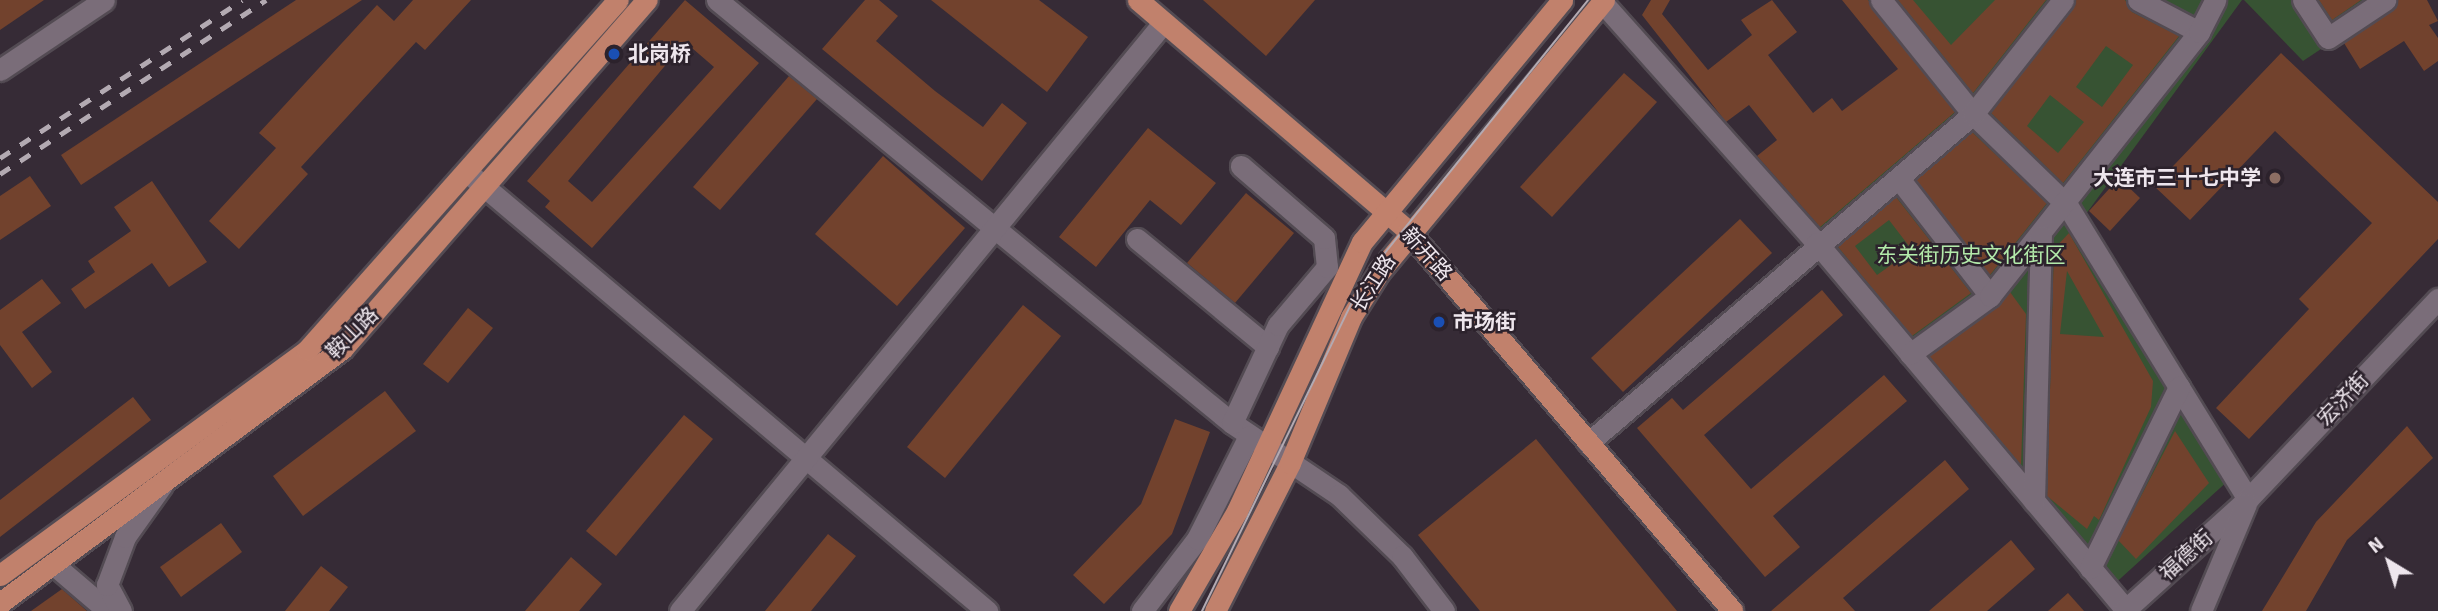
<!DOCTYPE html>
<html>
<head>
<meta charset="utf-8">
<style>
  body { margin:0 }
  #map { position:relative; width:2438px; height:611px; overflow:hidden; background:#362b36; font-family:Signika,"Noto Sans SC",sans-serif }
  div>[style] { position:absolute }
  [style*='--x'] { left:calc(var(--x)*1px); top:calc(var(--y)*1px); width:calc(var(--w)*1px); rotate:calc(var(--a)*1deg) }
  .green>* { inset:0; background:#375333 }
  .building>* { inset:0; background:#72422d }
  .roads { filter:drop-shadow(2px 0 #534b53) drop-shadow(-2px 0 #534b53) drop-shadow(0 2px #534b53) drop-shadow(0 -2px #534b53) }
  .minor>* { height:21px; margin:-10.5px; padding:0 10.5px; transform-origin:10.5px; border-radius:10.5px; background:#7a6d79 }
  .major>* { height:21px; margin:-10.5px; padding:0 10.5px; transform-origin:10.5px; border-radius:10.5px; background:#c1816c }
  .tram>* { height:2px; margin:-1px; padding:0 1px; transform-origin:1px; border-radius:1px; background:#b3aab2 }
  .rail>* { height:5px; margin-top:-2.5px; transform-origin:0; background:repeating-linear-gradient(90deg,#b3aab2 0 12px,transparent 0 24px) }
  .dots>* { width:19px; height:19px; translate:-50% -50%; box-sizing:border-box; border:4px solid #2c222c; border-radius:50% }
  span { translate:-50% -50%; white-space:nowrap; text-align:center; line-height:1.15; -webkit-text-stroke:5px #2c222c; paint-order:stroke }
  .poi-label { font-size:21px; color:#eee6ed; font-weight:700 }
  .left { translate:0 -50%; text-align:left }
  .right { translate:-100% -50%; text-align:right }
  .street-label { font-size:21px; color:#eee6ed }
  .park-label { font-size:21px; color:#b3eaaa }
  .north { position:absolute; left:2354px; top:527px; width:70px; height:70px; -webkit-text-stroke:5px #2c222c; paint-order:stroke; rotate:322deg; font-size:19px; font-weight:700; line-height:28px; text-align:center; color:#eee6ed }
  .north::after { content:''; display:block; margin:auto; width:24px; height:32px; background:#eee6ed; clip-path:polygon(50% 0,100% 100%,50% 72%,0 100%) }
</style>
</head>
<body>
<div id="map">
  <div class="green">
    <i style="clip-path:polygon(1864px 0,2242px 0,2086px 214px,2241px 469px,2099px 598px,1799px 236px,1949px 116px)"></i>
    <i style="clip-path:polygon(2244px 0,2395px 0,2303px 61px)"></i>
  </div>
  <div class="building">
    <i style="clip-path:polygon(0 0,44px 0,0 30px)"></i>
    <i style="clip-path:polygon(296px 0,362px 0,81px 185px,61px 155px)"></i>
    <i style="clip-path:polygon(413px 0,471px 0,425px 50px,416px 42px,301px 167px,308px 174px,239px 249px,209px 221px,276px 148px,259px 133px,377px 5px,394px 21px)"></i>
    <i style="clip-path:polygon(evenodd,685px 0,759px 63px,592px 248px,545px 207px,550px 201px,527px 181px,685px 0,685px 42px,714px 67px,592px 202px,568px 181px,685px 42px)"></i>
    <i style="clip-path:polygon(865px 0,879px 0,898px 16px,876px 41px,935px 91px,983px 127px,1002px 103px,1027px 123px,982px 181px,822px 49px)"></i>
    <i style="clip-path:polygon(931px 0,1039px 0,1088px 37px,1047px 92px)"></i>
    <i style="clip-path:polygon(1203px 0,1315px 0,1266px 56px)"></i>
    <i style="clip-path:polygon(1651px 0,1670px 0,1662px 14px,1708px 70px,1752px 35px,1741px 20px,1772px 0,1797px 32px,1768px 55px,1813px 113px,1832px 98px,1842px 111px,1898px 69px,1842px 0,1868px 0,1955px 112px,1820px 227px,1757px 156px,1777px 140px,1749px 105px,1726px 122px,1642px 15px)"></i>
    <i style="clip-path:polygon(1898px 0,1913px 0,1951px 45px,1995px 0,2046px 0,1973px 93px)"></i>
    <i style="clip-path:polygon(evenodd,2076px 0,2125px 0,2132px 12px,2179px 36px,2063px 183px,1991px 113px,2076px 0,2106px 46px,2133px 65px,2102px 107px,2076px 87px,2106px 46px,2076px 0,2050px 95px,2084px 122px,2058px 153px,2027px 126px,2050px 95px)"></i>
    <i style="clip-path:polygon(2319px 0,2361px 0,2332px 20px)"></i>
    <i style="clip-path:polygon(2398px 0,2427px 0,2438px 21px,2429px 25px,2438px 38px,2438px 61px,2424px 71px,2404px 41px,2360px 69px,2344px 43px,2392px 11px)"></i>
    <i style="clip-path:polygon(2281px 53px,2438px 202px,2438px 239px,2249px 439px,2216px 408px,2309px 309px,2299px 299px,2372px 223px,2275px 131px,2190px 220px,2154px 186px)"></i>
    <i style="clip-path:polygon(1624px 73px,1657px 102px,1552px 217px,1520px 187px)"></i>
    <i style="clip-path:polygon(789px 76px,817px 99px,720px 210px,693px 187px)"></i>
    <i style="clip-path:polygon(1148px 128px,1216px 183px,1181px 225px,1150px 200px,1096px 267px,1059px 237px)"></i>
    <i style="clip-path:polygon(1972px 132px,2047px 203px,1990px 275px,1916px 180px)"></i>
    <i style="clip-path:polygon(883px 156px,965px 228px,897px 306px,815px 234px)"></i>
    <i style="clip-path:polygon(30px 176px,51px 206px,0 240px,0 196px)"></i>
    <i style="clip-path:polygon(2119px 178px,2140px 198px,2110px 231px,2089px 211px)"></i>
    <i style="clip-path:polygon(152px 181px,207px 262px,169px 287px,152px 263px,85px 309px,71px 289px,95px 272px,88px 261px,131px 231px,114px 207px)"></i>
    <i style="clip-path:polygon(1246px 193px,1294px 233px,1235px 303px,1187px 263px)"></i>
    <i style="clip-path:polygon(evenodd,1896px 197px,1971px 293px,1912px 336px,1838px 247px,1896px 197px,1889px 220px,1912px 250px,1877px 275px,1855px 246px,1889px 220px)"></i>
    <i style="clip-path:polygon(1740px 219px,1772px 253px,1623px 392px,1591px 358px)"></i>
    <i style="clip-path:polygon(evenodd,2069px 233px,2153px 381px,2151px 407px,2099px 520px,2094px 516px,2087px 529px,2047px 496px,2054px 249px,2069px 233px,2067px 271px,2104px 337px,2060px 334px,2067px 271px)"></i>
    <i style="clip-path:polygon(42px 279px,61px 303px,22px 332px,52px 372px,32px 388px,0 345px,0 310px)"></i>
    <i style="clip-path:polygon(1822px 290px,1843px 315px,1704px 435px,1751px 489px,1884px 375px,1907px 401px,1773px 516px,1800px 547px,1765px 577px,1637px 428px,1672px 398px,1683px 410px)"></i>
    <i style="clip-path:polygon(2010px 292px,2026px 314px,2021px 465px,1929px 356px)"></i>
    <i style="clip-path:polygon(1023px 305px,1061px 336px,945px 478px,907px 447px)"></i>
    <i style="clip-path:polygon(468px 308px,493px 328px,448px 383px,423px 364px)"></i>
    <i style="clip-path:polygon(385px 391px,416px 431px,303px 516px,273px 476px)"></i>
    <i style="clip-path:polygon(133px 397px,151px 420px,0 537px,0 500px)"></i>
    <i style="clip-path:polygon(684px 415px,713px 439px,616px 556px,586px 531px)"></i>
    <i style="clip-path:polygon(1175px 419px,1210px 432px,1172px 534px,1104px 604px,1073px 575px,1141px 504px)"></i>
    <i style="clip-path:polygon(2407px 426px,2433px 458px,2347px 540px,2306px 611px,2262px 611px,2316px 522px)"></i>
    <i style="clip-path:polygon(2175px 431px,2209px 483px,2136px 559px,2118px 540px)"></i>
    <i style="clip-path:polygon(1536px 439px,1677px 611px,1480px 611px,1418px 535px)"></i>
    <i style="clip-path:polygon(1945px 460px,1969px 489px,1843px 598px,1855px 611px,1771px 611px)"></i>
    <i style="clip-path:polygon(221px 523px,242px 552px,181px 597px,160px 567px)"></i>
    <i style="clip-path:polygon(828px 534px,856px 556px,811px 611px,765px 611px)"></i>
    <i style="clip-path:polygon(2011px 540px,2035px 569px,1987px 611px,1929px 611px)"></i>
    <i style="clip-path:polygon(571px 557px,602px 584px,579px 611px,525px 611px)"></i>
    <i style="clip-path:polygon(321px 566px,348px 587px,329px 611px,285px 611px)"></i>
    <i style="clip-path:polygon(62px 589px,87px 611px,31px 611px)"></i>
    <i style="clip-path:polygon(2068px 593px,2084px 611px,2048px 611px)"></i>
  </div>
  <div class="roads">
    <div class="minor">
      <i style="--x:717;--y:0;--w:666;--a:39.4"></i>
      <i style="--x:1232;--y:423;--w:129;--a:33.9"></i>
      <i style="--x:1339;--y:495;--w:88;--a:44.1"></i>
      <i style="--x:1402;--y:556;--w:69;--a:52.6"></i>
      <i style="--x:1881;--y:0;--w:146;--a:51.1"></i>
      <i style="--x:1973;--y:114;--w:131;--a:44.1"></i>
      <i style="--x:2067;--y:205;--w:345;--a:58.4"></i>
      <i style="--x:2138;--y:0;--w:69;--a:27.7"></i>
      <i style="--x:2303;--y:0;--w:45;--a:56.7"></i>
      <i style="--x:2328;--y:38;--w:69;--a:-33.7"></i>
      <i style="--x:1602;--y:2;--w:323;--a:48.3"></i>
      <i style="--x:1817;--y:243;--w:478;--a:49.9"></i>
      <i style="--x:0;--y:70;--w:125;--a:-33.9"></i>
      <i style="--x:467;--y:172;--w:681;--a:40.17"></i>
      <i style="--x:1900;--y:180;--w:147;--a:52.2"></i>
      <i style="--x:1137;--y:239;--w:170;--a:39.5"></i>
      <i style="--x:1910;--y:354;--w:99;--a:-35.9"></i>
      <i style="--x:1990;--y:296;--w:337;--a:-51.6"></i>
      <i style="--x:2199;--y:32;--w:36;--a:-63"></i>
      <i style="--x:1232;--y:423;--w:108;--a:-64.9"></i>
      <i style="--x:1278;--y:325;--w:76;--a:-49.8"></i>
      <i style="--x:1327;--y:267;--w:29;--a:-96"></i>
      <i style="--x:1324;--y:238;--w:110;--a:-139.1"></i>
      <i style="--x:1588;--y:443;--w:506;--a:-40.52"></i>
      <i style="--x:1973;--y:114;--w:145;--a:-51.7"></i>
      <i style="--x:2034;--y:501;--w:265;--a:-88.5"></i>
      <i style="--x:53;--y:564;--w:72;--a:40.5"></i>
      <i style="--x:2090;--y:568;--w:202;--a:-63.8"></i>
      <i style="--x:121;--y:611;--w:30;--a:-118"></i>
      <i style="--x:107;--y:585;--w:51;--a:-69.4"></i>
      <i style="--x:125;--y:537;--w:64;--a:-54.6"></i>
      <i style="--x:680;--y:611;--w:762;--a:-50.59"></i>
      <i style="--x:1142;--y:611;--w:91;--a:-52.6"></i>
      <i style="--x:1197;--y:539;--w:115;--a:-63.2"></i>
      <i style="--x:2124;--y:611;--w:167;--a:-42.1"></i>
      <i style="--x:2248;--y:499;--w:276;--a:-46.5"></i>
      <i style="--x:2201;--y:611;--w:116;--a:-67.2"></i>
    </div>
    <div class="major">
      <i style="--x:1138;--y:0;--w:355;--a:40.5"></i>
      <i style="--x:1408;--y:231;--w:499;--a:49.5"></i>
      <i style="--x:0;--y:575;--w:381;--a:-36.2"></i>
      <i style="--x:307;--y:350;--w:468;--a:-48.4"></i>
      <i style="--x:0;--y:603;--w:427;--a:-36.6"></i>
      <i style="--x:343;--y:348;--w:462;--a:-48.9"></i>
      <i style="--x:1179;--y:611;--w:116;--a:-59.9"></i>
      <i style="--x:1237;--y:511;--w:297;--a:-65.1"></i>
      <i style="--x:1362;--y:242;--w:314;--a:-50.4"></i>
      <i style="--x:1215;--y:611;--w:166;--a:-63.1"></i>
      <i style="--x:1290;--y:463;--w:158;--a:-67.3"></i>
      <i style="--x:1351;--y:317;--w:53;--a:-58.1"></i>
      <i style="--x:1379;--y:272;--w:353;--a:-50.4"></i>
    </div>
  </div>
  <div class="tram">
    <i style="--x:1202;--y:611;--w:368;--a:-64.1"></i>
    <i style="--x:1363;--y:280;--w:359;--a:-51.2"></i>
  </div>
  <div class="rail">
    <i style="--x:0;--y:158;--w:289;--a:-33.1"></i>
    <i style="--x:0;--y:174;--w:318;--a:-33.2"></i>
  </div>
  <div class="dots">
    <i style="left:614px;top:54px;background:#1a4fb4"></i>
    <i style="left:2275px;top:178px;background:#8d6e63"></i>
    <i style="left:1439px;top:322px;background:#1a4fb4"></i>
  </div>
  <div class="poi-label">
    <span class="left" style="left:628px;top:54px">北岗桥</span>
    <span class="right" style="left:2261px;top:178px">大连市三十七中学</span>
    <span class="left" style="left:1453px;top:322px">市场街</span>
  </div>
  <div class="street-label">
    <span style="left:1427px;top:254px;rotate:48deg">新开路</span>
    <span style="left:1373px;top:283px;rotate:-57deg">长江路</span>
    <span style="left:352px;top:333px;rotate:-45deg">鞍山路</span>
    <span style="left:2343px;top:399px;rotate:-47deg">宏济街</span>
    <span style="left:2186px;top:555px;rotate:-42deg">福德街</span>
  </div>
  <div class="park-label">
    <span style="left:1971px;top:255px">东关街历史文化街区</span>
  </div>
  <div class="north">N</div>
</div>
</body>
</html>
